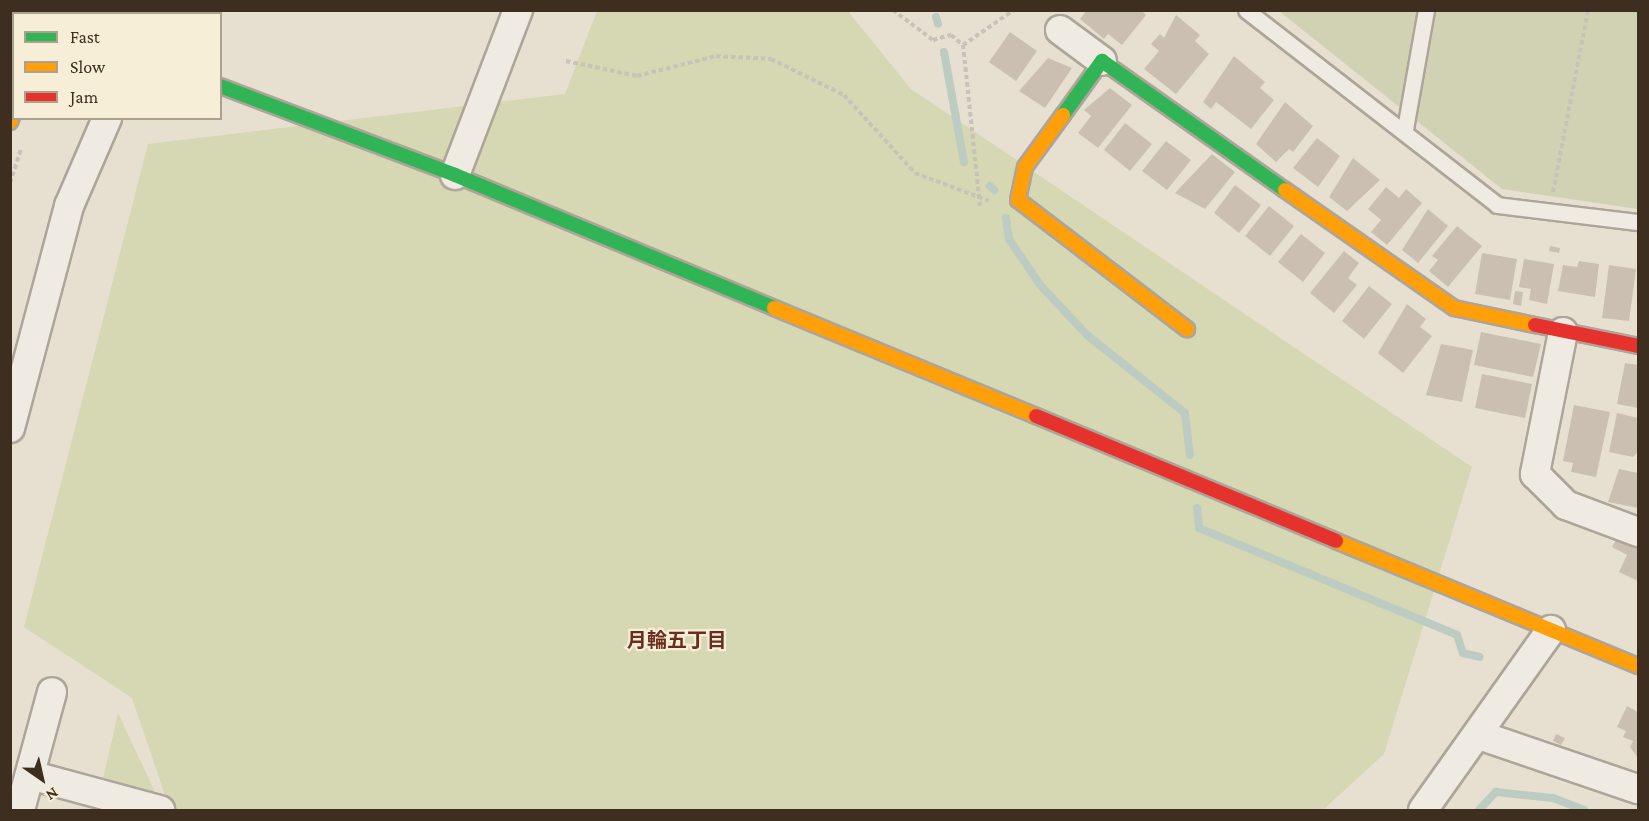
<!DOCTYPE html>
<html>
<head>
<meta charset="utf-8">
<style>
  body { margin:0 }
  #map { position:relative; width:1649px; height:821px; overflow:hidden; background:#e7e0d1; font-family:"Crimson Pro","Noto Sans JP",serif }
  div>[style] { position:absolute }
  [style*='--x'] { left:calc(var(--x)*1px); top:calc(var(--y)*1px); width:calc(var(--w)*1px); rotate:calc(var(--a)*1deg) }
  .green>* { inset:0; background:#d6d7b3 }
  .cemetery>* { inset:0; background:#d1d1b3 }
  .stream>* { height:8px; margin:-4px; padding:0 4px; transform-origin:4px; border-radius:4px; background:#bcccc2 }
  .building>* { inset:0; background:#cbbfb2 }
  .path>* { height:4px; margin-top:-2px; transform-origin:0; background:repeating-linear-gradient(90deg,#c8c2b9 0 4.5px,transparent 0 7.5px) }
  .roads { filter:drop-shadow(2px 0 #ada599) drop-shadow(-2px 0 #ada599) drop-shadow(0 2px #ada599) drop-shadow(0 -2px #ada599) }
  .lane>* { height:15px; margin:-7.5px; padding:0 7.5px; transform-origin:7.5px; border-radius:7.5px; background:#efebe3 }
  .street>* { height:28px; margin:-14px; padding:0 14px; transform-origin:14px; border-radius:14px; background:#efebe3 }
  .fast>* { height:14px; margin:-7px; padding:0 7px; transform-origin:7px; border-radius:7px; background:#30b455 }
  .slow>* { height:14px; margin:-7px; padding:0 7px; transform-origin:7px; border-radius:7px; background:#ff9f0a }
  .jam>* { height:14px; margin:-7px; padding:0 7px; transform-origin:7px; border-radius:7px; background:#e5322d }
  span { translate:-50% -50%; white-space:nowrap; text-align:center; line-height:1.15; -webkit-text-stroke:4.5px #f7eed8; paint-order:stroke }
  .neighbourhood-label { font-size:20px; color:#6b2e1e; font-weight:700 }
  .frame { position:absolute; inset:0; border:12px solid #3d2e20; pointer-events:none }
  .legend { position:absolute; left:12px; top:12px; width:210px; height:108px; box-sizing:border-box; background:#f7eed8; border:2px solid #ada18e; margin:0; padding:8px 10px; list-style:none; font-size:18px; color:#3d2e20 }
  .legend li { display:flex; align-items:center; gap:12px; height:30px }
  .legend b { width:30px; border:2px solid #ada18e }
  .north { position:absolute; left:12px; top:749px; width:60px; height:60px; -webkit-text-stroke:4px #f7eed8; paint-order:stroke; rotate:146deg; font-size:16px; font-weight:700; line-height:24px; text-align:center; color:#3d2e20 }
  .north::after { content:''; display:block; margin:auto; width:21px; height:27px; background:#3d2e20; clip-path:polygon(50% 0,100% 100%,50% 72%,0 100%) }
</style>
</head>
<body>
<div id="map">
  <div class="green">
    <i style="clip-path:polygon(597px 11px,848px 11px,911px 89px,1472px 467px,1384px 754px,1323px 810px,170px 810px,132px 698px,24px 627px,148px 144px,565px 94px)"></i>
    <i style="clip-path:polygon(118px 713px,155px 792px,103px 779px)"></i>
  </div>
  <div class="cemetery">
    <i style="clip-path:polygon(1279px 11px,1638px 11px,1638px 209px,1502px 189px)"></i>
  </div>
  <div class="stream">
    <i style="--x:936;--y:17;--w:7;--a:74"></i>
    <i style="--x:944;--y:52;--w:112;--a:79.7"></i>
    <i style="--x:990;--y:186;--w:6;--a:45"></i>
    <i style="--x:1006;--y:218;--w:21;--a:82"></i>
    <i style="--x:1009;--y:239;--w:57;--a:55.8"></i>
    <i style="--x:1041;--y:286;--w:67;--a:46.8"></i>
    <i style="--x:1087;--y:335;--w:125;--a:38.5"></i>
    <i style="--x:1185;--y:413;--w:42;--a:83.2"></i>
    <i style="--x:1197;--y:508;--w:20;--a:84"></i>
    <i style="--x:1199;--y:528;--w:279;--a:22.5"></i>
    <i style="--x:1457;--y:635;--w:19;--a:72"></i>
    <i style="--x:1463;--y:653;--w:17;--a:13"></i>
    <i style="--x:1479;--y:810;--w:25;--a:-47"></i>
    <i style="--x:1496;--y:792;--w:57;--a:6"></i>
    <i style="--x:1553;--y:798;--w:33;--a:21"></i>
  </div>
  <div class="building">
    <i style="clip-path:polygon(1087px 10px,1141px 10px,1146px 15px,1122px 45px,1108px 34px,1104px 39px,1080px 19px)"></i>
    <i style="clip-path:polygon(1176px 15px,1200px 35px,1195px 41px,1209px 54px,1176px 94px,1144px 69px,1159px 51px,1151px 44px,1160px 34px,1164px 38px)"></i>
    <i style="clip-path:polygon(1010px 32px,1037px 51px,1016px 81px,989px 62px)"></i>
    <i style="clip-path:polygon(1234px 56px,1265px 82px,1260px 88px,1274px 100px,1251px 129px,1216px 102px,1211px 109px,1203px 102px)"></i>
    <i style="clip-path:polygon(1048px 58px,1072px 68px,1045px 108px,1019px 91px)"></i>
    <i style="clip-path:polygon(1110px 88px,1132px 105px,1098px 148px,1078px 133px,1091px 116px,1084px 110px)"></i>
    <i style="clip-path:polygon(1285px 102px,1313px 126px,1293px 152px,1289px 149px,1276px 162px,1256px 144px)"></i>
    <i style="clip-path:polygon(1125px 123px,1152px 144px,1130px 171px,1104px 150px)"></i>
    <i style="clip-path:polygon(1317px 138px,1340px 156px,1318px 187px,1293px 168px)"></i>
    <i style="clip-path:polygon(1166px 141px,1191px 160px,1167px 190px,1142px 171px)"></i>
    <i style="clip-path:polygon(1212px 154px,1235px 172px,1205px 209px,1175px 193px)"></i>
    <i style="clip-path:polygon(1353px 158px,1380px 180px,1347px 211px,1329px 197px)"></i>
    <i style="clip-path:polygon(1235px 185px,1261px 205px,1239px 233px,1214px 213px)"></i>
    <i style="clip-path:polygon(1386px 187px,1399px 198px,1406px 189px,1422px 203px,1387px 245px,1371px 232px,1381px 220px,1368px 209px)"></i>
    <i style="clip-path:polygon(1269px 206px,1294px 226px,1270px 256px,1245px 236px)"></i>
    <i style="clip-path:polygon(1428px 209px,1448px 226px,1418px 263px,1402px 250px)"></i>
    <i style="clip-path:polygon(1457px 226px,1482px 246px,1448px 287px,1429px 271px,1438px 260px,1432px 256px)"></i>
    <i style="clip-path:polygon(1301px 234px,1325px 253px,1303px 282px,1278px 262px)"></i>
    <i style="clip-path:polygon(1550px 246px,1560px 248px,1559px 253px,1549px 251px)"></i>
    <i style="clip-path:polygon(1344px 251px,1359px 263px,1348px 278px,1357px 285px,1334px 313px,1310px 293px)"></i>
    <i style="clip-path:polygon(1482px 253px,1517px 259px,1510px 300px,1475px 294px)"></i>
    <i style="clip-path:polygon(1524px 259px,1554px 264px,1547px 304px,1529px 300px,1531px 289px,1519px 287px)"></i>
    <i style="clip-path:polygon(1579px 261px,1599px 264px,1595px 297px,1558px 291px,1563px 265px,1577px 267px)"></i>
    <i style="clip-path:polygon(1609px 265px,1636px 269px,1629px 321px,1602px 318px)"></i>
    <i style="clip-path:polygon(1369px 286px,1392px 304px,1364px 339px,1342px 321px)"></i>
    <i style="clip-path:polygon(1515px 291px,1523px 292px,1521px 306px,1513px 304px)"></i>
    <i style="clip-path:polygon(1407px 304px,1426px 319px,1420px 327px,1432px 336px,1403px 373px,1378px 353px)"></i>
    <i style="clip-path:polygon(1481px 332px,1541px 344px,1533px 377px,1474px 365px)"></i>
    <i style="clip-path:polygon(1441px 344px,1473px 350px,1462px 402px,1426px 395px)"></i>
    <i style="clip-path:polygon(1625px 363px,1638px 365px,1638px 408px,1617px 404px)"></i>
    <i style="clip-path:polygon(1482px 374px,1532px 384px,1525px 418px,1475px 408px)"></i>
    <i style="clip-path:polygon(1574px 405px,1610px 412px,1596px 477px,1571px 472px,1573px 463px,1563px 461px)"></i>
    <i style="clip-path:polygon(1617px 413px,1638px 418px,1638px 452px,1633px 457px,1609px 452px)"></i>
    <i style="clip-path:polygon(1619px 469px,1638px 473px,1638px 508px,1608px 502px)"></i>
    <i style="clip-path:polygon(1616px 540px,1638px 549px,1638px 581px,1619px 572px,1627px 555px,1612px 547px)"></i>
    <i style="clip-path:polygon(1627px 706px,1638px 712px,1638px 758px,1630px 747px,1633px 741px,1623px 737px,1626px 731px,1617px 727px)"></i>
    <i style="clip-path:polygon(1556px 734px,1565px 738px,1561px 745px,1553px 741px)"></i>
  </div>
  <div class="path">
    <i style="--x:893;--y:10;--w:50;--a:36.9"></i>
    <i style="--x:933;--y:40;--w:19;--a:-16"></i>
    <i style="--x:951;--y:35;--w:16;--a:40"></i>
    <i style="--x:1633;--y:10;--w:5;--a:22"></i>
    <i style="--x:566;--y:61;--w:73;--a:11.9"></i>
    <i style="--x:637;--y:76;--w:81;--a:-14.2"></i>
    <i style="--x:716;--y:56;--w:55;--a:3.1"></i>
    <i style="--x:771;--y:59;--w:81;--a:26.3"></i>
    <i style="--x:844;--y:95;--w:105;--a:47.7"></i>
    <i style="--x:915;--y:173;--w:79;--a:20.7"></i>
    <i style="--x:10;--y:183;--w:35;--a:-72"></i>
    <i style="--x:1553;--y:192;--w:185;--a:-79.1"></i>
    <i style="--x:980;--y:206;--w:162;--a:-96"></i>
    <i style="--x:963;--y:45;--w:62;--a:-34.5"></i>
  </div>
  <div class="roads">
    <div class="lane">
      <i style="--x:1246;--y:10;--w:318;--a:37.8"></i>
      <i style="--x:1497;--y:205;--w:142;--a:6.9"></i>
      <i style="--x:1405;--y:129;--w:121;--a:-80"></i>
    </div>
    <div class="street">
      <i style="--x:1060;--y:30;--w:52;--a:36.4"></i>
      <i style="--x:455;--y:175;--w:177;--a:-69.1"></i>
      <i style="--x:1563;--y:332;--w:145;--a:101.2"></i>
      <i style="--x:1535;--y:474;--w:44;--a:45"></i>
      <i style="--x:1566;--y:505;--w:77;--a:20.6"></i>
      <i style="--x:10;--y:428;--w:230;--a:-75.1"></i>
      <i style="--x:69;--y:206;--w:96;--a:-66.6"></i>
      <i style="--x:1479;--y:735;--w:168;--a:18.8"></i>
      <i style="--x:30;--y:775;--w:135;--a:15.1"></i>
      <i style="--x:20;--y:810;--w:122;--a:-74.8"></i>
      <i style="--x:1423;--y:810;--w:221;--a:-54.6"></i>
    </div>
    <div class="fast">
      <i style="--x:220;--y:86;--w:251;--a:20.7"></i>
      <i style="--x:455;--y:175;--w:346;--a:22.6"></i>
      <i style="--x:1063;--y:115;--w:67;--a:-54.2"></i>
      <i style="--x:1102;--y:61;--w:224;--a:35.2"></i>
    </div>
    <div class="slow">
      <i style="--x:48;--y:14;--w:4;--a:-63"></i>
      <i style="--x:1063;--y:115;--w:64;--a:126.2"></i>
      <i style="--x:1025;--y:167;--w:34;--a:102"></i>
      <i style="--x:1018;--y:200;--w:213;--a:37.4"></i>
      <i style="--x:10;--y:122;--w:11;--a:-68"></i>
      <i style="--x:1285;--y:190;--w:206;--a:34.9"></i>
      <i style="--x:1454;--y:308;--w:83;--a:11.9"></i>
      <i style="--x:774;--y:308;--w:283;--a:22.4"></i>
      <i style="--x:1336;--y:541;--w:327;--a:22.5"></i>
    </div>
    <div class="jam">
      <i style="--x:1535;--y:325;--w:105;--a:11.5"></i>
      <i style="--x:1036;--y:416;--w:325;--a:22.6"></i>
    </div>
  </div>
  <div class="neighbourhood-label">
    <span style="left:677px;top:640px">月輪五丁目</span>
  </div>
  <div class="frame"></div>
  <ul class="legend">
  <li><b style="height:8px;background:#30b455"></b>Fast</li>
  <li><b style="height:8px;background:#ff9f0a"></b>Slow</li>
  <li><b style="height:8px;background:#e5322d"></b>Jam</li>
  </ul>
  <div class="north">N</div>
</div>
</body>
</html>
